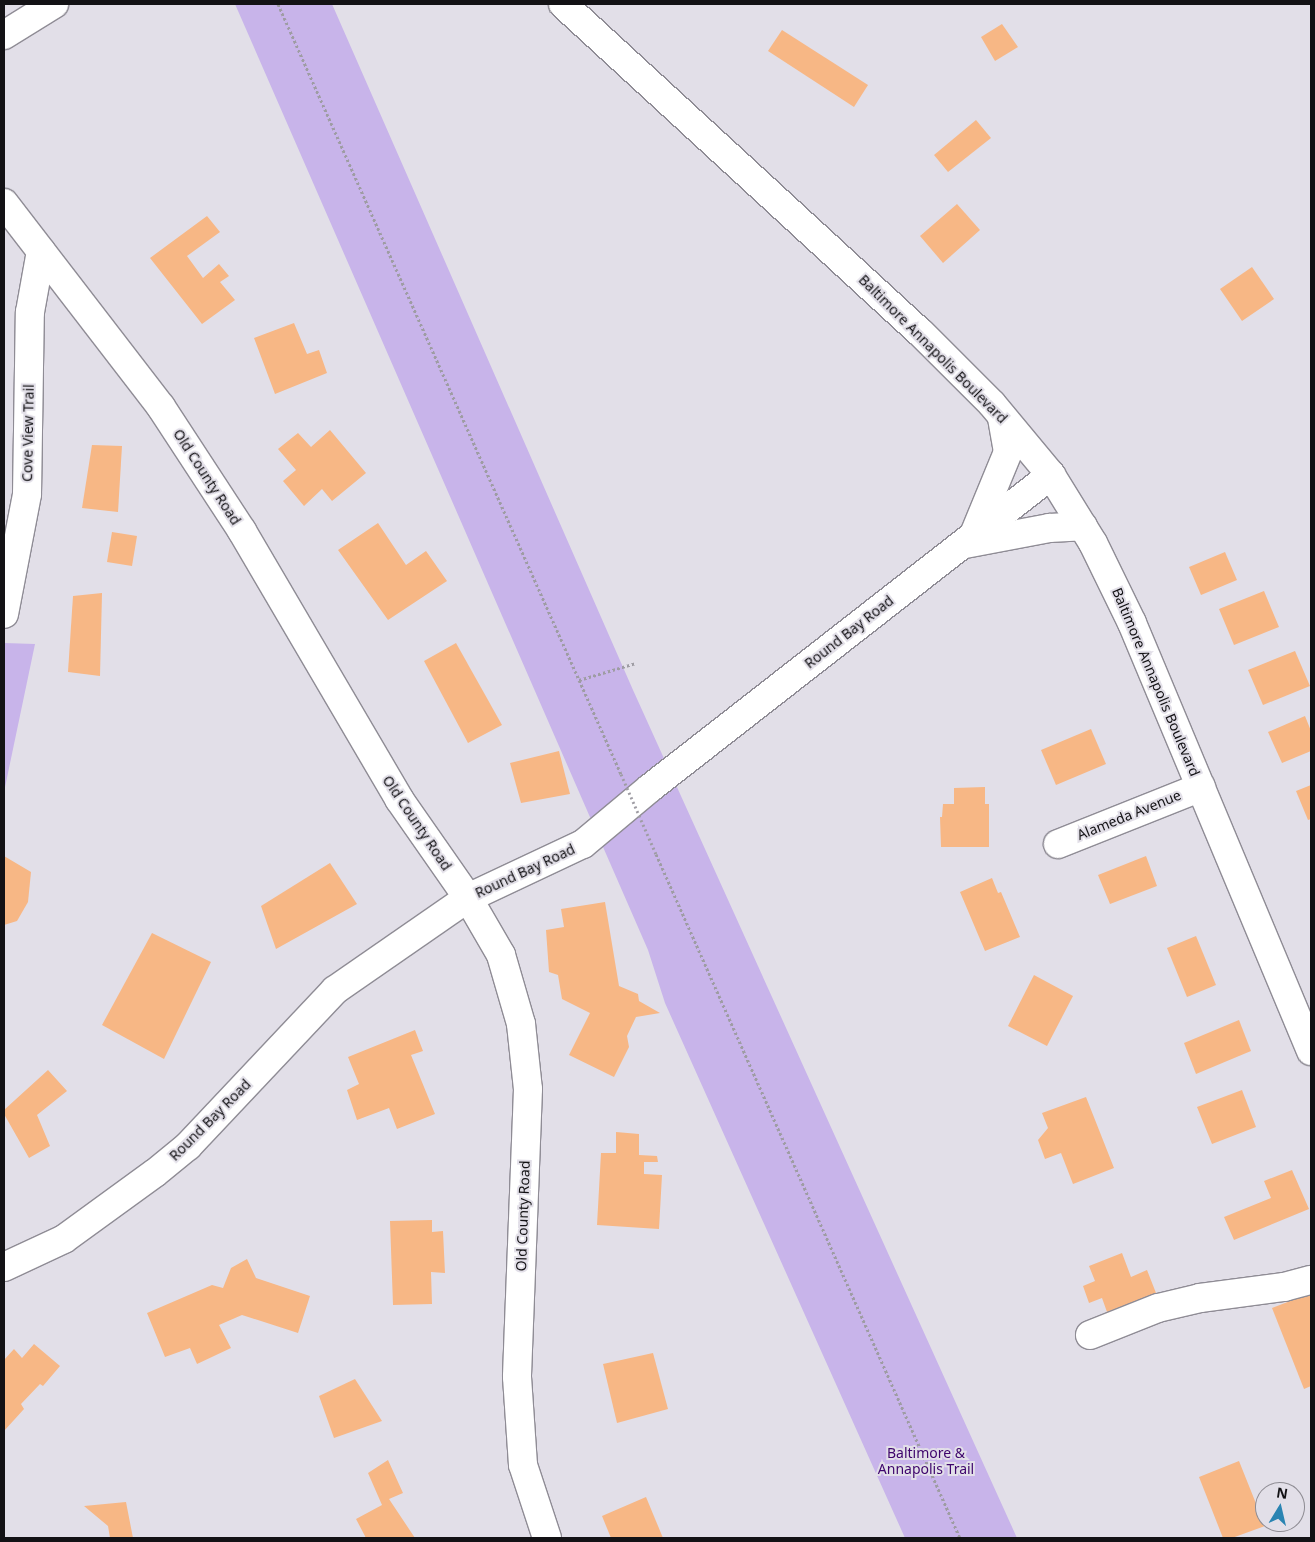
<!DOCTYPE html>
<html>
<head>
<meta charset="utf-8">
<style>
  body { margin:0 }
  #map { position:relative; width:1315px; height:1542px; overflow:hidden; background:#e2dfe8; font-family:"Noto Sans",sans-serif }
  div>[style] { position:absolute }
  [style*='--x'] { left:calc(var(--x)*1px); top:calc(var(--y)*1px); width:calc(var(--w)*1px); rotate:calc(var(--a)*1deg) }
  .green>* { inset:0; background:#c8b4ea }
  .building>* { inset:0; background:#f7b785 }
  .path>* { height:3px; margin-top:-1.5px; transform-origin:0; background:repeating-linear-gradient(90deg,#9e9ca3 0 2.5px,transparent 0 5px) }
  .roads { filter:drop-shadow(1px 0 #8f8c95) drop-shadow(-1px 0 #8f8c95) drop-shadow(0 1px #8f8c95) drop-shadow(0 -1px #8f8c95) }
  .minor>* { height:28px; margin:-14px; padding:0 14px; transform-origin:14px; border-radius:14px; background:#fff }
  .path-bridge>* { height:3px; margin-top:-1.5px; transform-origin:0; background:repeating-linear-gradient(90deg,#9e9ca3 0 2.5px,transparent 0 5px) }
  span { translate:-50% -50%; white-space:nowrap; text-align:center; line-height:1.15; -webkit-text-stroke:4px #e2dfe8; paint-order:stroke }
  .street-label { font-size:14px; color:#131215 }
  .park-label { font-size:14px; color:#3e056c }
  .frame { position:absolute; inset:0; border:5px solid #131215; pointer-events:none }
  .north { position:absolute; left:1255px; top:1482px; width:50px; height:50px; box-sizing:border-box; background:#e2dfe8; border:1px solid #8f8d94; border-radius:50%; rotate:9deg; font-size:14px; font-weight:700; line-height:20px; text-align:center; color:#131215 }
  .north::after { content:''; display:block; margin:auto; width:18px; height:22px; background:#2a84b2; clip-path:polygon(50% 0,100% 100%,50% 72%,0 100%) }
</style>
</head>
<body>
<div id="map">
  <div class="green">
    <i style="clip-path:polygon(235px 4px,332px 4px,633px 690px,1017px 1538px,905px 1538px,665px 1003px,648px 950px)"></i>
    <i style="clip-path:polygon(4px 643px,35px 644px,4px 792px)"></i>
  </div>
  <div class="building">
    <i style="clip-path:polygon(1002px 24px,1018px 47px,995px 61px,981px 37px)"></i>
    <i style="clip-path:polygon(782px 30px,868px 85px,854px 107px,768px 51px)"></i>
    <i style="clip-path:polygon(976px 120px,991px 138px,948px 172px,934px 155px)"></i>
    <i style="clip-path:polygon(957px 204px,980px 230px,943px 263px,920px 236px)"></i>
    <i style="clip-path:polygon(207px 216px,220px 232px,187px 256px,203px 278px,219px 264px,229px 276px,220px 282px,235px 300px,202px 324px,150px 258px)"></i>
    <i style="clip-path:polygon(1252px 267px,1274px 299px,1242px 321px,1220px 289px)"></i>
    <i style="clip-path:polygon(294px 323px,307px 354px,319px 350px,327px 373px,275px 394px,254px 338px)"></i>
    <i style="clip-path:polygon(330px 430px,366px 473px,332px 501px,322px 489px,304px 506px,283px 481px,296px 470px,278px 449px,298px 433px,311px 447px)"></i>
    <i style="clip-path:polygon(92px 445px,122px 446px,118px 512px,82px 508px)"></i>
    <i style="clip-path:polygon(378px 523px,406px 565px,426px 551px,447px 581px,388px 620px,338px 550px)"></i>
    <i style="clip-path:polygon(112px 532px,137px 536px,132px 566px,107px 562px)"></i>
    <i style="clip-path:polygon(1225px 552px,1237px 580px,1201px 595px,1189px 567px)"></i>
    <i style="clip-path:polygon(1264px 591px,1279px 627px,1234px 645px,1219px 609px)"></i>
    <i style="clip-path:polygon(102px 593px,100px 676px,68px 672px,73px 596px)"></i>
    <i style="clip-path:polygon(456px 643px,502px 725px,468px 743px,424px 661px)"></i>
    <i style="clip-path:polygon(1295px 651px,1310px 686px,1263px 705px,1248px 670px)"></i>
    <i style="clip-path:polygon(1305px 716px,1311px 731px,1311px 751px,1282px 763px,1268px 732px)"></i>
    <i style="clip-path:polygon(1091px 729px,1106px 764px,1056px 785px,1041px 750px)"></i>
    <i style="clip-path:polygon(559px 751px,570px 794px,521px 803px,510px 763px)"></i>
    <i style="clip-path:polygon(1311px 785px,1311px 819px,1308px 820px,1296px 791px)"></i>
    <i style="clip-path:polygon(985px 787px,985px 804px,989px 804px,989px 847px,941px 847px,940px 817px,942px 817px,943px 804px,954px 804px,954px 788px)"></i>
    <i style="clip-path:polygon(4px 856px,31px 872px,28px 902px,17px 921px,4px 925px)"></i>
    <i style="clip-path:polygon(1146px 856px,1157px 886px,1110px 904px,1098px 875px)"></i>
    <i style="clip-path:polygon(330px 863px,357px 904px,276px 949px,261px 906px)"></i>
    <i style="clip-path:polygon(992px 878px,998px 893px,1001px 892px,1020px 937px,985px 951px,960px 892px)"></i>
    <i style="clip-path:polygon(605px 902px,619px 986px,638px 994px,639px 1001px,660px 1013px,636px 1017px,627px 1036px,629px 1047px,614px 1077px,569px 1055px,590px 1013px,562px 999px,558px 975px,549px 972px,546px 930px,564px 927px,561px 909px)"></i>
    <i style="clip-path:polygon(152px 933px,211px 962px,164px 1059px,102px 1025px)"></i>
    <i style="clip-path:polygon(1196px 936px,1216px 985px,1187px 997px,1167px 948px)"></i>
    <i style="clip-path:polygon(1034px 975px,1073px 996px,1047px 1046px,1008px 1026px)"></i>
    <i style="clip-path:polygon(1239px 1020px,1251px 1051px,1196px 1074px,1184px 1043px)"></i>
    <i style="clip-path:polygon(415px 1030px,423px 1051px,411px 1055px,435px 1114px,397px 1129px,389px 1108px,357px 1120px,347px 1090px,359px 1084px,348px 1057px)"></i>
    <i style="clip-path:polygon(48px 1070px,67px 1091px,37px 1115px,50px 1146px,29px 1158px,4px 1114px,4px 1110px)"></i>
    <i style="clip-path:polygon(1242px 1090px,1256px 1127px,1212px 1144px,1197px 1107px)"></i>
    <i style="clip-path:polygon(1086px 1097px,1114px 1168px,1073px 1184px,1061px 1153px,1045px 1159px,1038px 1140px,1048px 1128px,1042px 1113px)"></i>
    <i style="clip-path:polygon(616px 1132px,639px 1134px,639px 1155px,657px 1156px,658px 1162px,644px 1162px,644px 1174px,662px 1175px,659px 1229px,597px 1225px,601px 1153px,616px 1153px)"></i>
    <i style="clip-path:polygon(1292px 1170px,1309px 1209px,1234px 1240px,1224px 1217px,1271px 1198px,1264px 1181px)"></i>
    <i style="clip-path:polygon(432px 1220px,432px 1232px,443px 1231px,445px 1273px,431px 1272px,432px 1304px,393px 1305px,390px 1221px)"></i>
    <i style="clip-path:polygon(1122px 1253px,1131px 1277px,1147px 1270px,1156px 1293px,1107px 1312px,1102px 1298px,1089px 1303px,1083px 1286px,1095px 1281px,1089px 1266px)"></i>
    <i style="clip-path:polygon(247px 1259px,256px 1278px,310px 1296px,298px 1333px,242px 1315px,219px 1325px,231px 1348px,197px 1364px,190px 1348px,165px 1357px,147px 1313px,212px 1285px,223px 1288px,231px 1268px)"></i>
    <i style="clip-path:polygon(1311px 1293px,1311px 1386px,1304px 1389px,1272px 1308px)"></i>
    <i style="clip-path:polygon(34px 1344px,60px 1366px,43px 1386px,40px 1384px,21px 1404px,24px 1409px,4px 1431px,4px 1360px,14px 1349px,22px 1358px)"></i>
    <i style="clip-path:polygon(653px 1353px,668px 1409px,617px 1423px,603px 1364px)"></i>
    <i style="clip-path:polygon(355px 1379px,382px 1421px,334px 1438px,319px 1396px)"></i>
    <i style="clip-path:polygon(388px 1460px,403px 1493px,389px 1499px,415px 1538px,366px 1538px,356px 1519px,382px 1505px,368px 1473px)"></i>
    <i style="clip-path:polygon(1239px 1461px,1265px 1526px,1232px 1538px,1223px 1538px,1199px 1477px)"></i>
    <i style="clip-path:polygon(646px 1497px,663px 1538px,611px 1538px,602px 1516px)"></i>
    <i style="clip-path:polygon(126px 1502px,133px 1538px,110px 1538px,108px 1526px,84px 1506px)"></i>
  </div>
  <div class="path">
    <i style="--x:278;--y:4;--w:843;--a:65.99"></i>
    <i style="--x:579;--y:680;--w:59;--a:-16.6"></i>
    <i style="--x:656;--y:854;--w:749;--a:66.04"></i>
  </div>
  <div class="roads">
    <div class="minor">
      <i style="--x:563;--y:4;--w:486;--a:42.6"></i>
      <i style="--x:921;--y:333;--w:100;--a:45"></i>
      <i style="--x:992;--y:404;--w:92;--a:50.3"></i>
      <i style="--x:1051;--y:475;--w:80;--a:58.3"></i>
      <i style="--x:1093;--y:543;--w:89;--a:64"></i>
      <i style="--x:1132;--y:623;--w:464;--a:67.3"></i>
      <i style="--x:4;--y:35;--w:59;--a:-31.8"></i>
      <i style="--x:4;--y:203;--w:257;--a:52.4"></i>
      <i style="--x:161;--y:407;--w:148;--a:56.8"></i>
      <i style="--x:242;--y:531;--w:311;--a:59.6"></i>
      <i style="--x:399;--y:799;--w:121;--a:55.1"></i>
      <i style="--x:468;--y:898;--w:66;--a:59.9"></i>
      <i style="--x:501;--y:955;--w:72;--a:73.8"></i>
      <i style="--x:521;--y:1024;--w:65;--a:83.9"></i>
      <i style="--x:528;--y:1089;--w:288;--a:92.2"></i>
      <i style="--x:517;--y:1377;--w:88;--a:86.1"></i>
      <i style="--x:523;--y:1465;--w:77;--a:71.8"></i>
      <i style="--x:975;--y:532;--w:87;--a:-67.6"></i>
      <i style="--x:1008;--y:452;--w:36;--a:-100"></i>
      <i style="--x:965;--y:544;--w:86;--a:-10.8"></i>
      <i style="--x:1049;--y:528;--w:34;--a:-3"></i>
      <i style="--x:4;--y:614;--w:122;--a:-79.1"></i>
      <i style="--x:27;--y:494;--w:182;--a:-89.1"></i>
      <i style="--x:30;--y:312;--w:62;--a:-79.8"></i>
      <i style="--x:1058;--y:844;--w:154;--a:-21.7"></i>
      <i style="--x:4;--y:1267;--w:66;--a:-25"></i>
      <i style="--x:64;--y:1239;--w:112;--a:-36"></i>
      <i style="--x:155;--y:1173;--w:43;--a:-39.3"></i>
      <i style="--x:188;--y:1146;--w:214;--a:-46.7"></i>
      <i style="--x:335;--y:990;--w:162;--a:-34.7"></i>
      <i style="--x:468;--y:898;--w:127;--a:-25.2"></i>
      <i style="--x:583;--y:844;--w:87;--a:-39.9"></i>
      <i style="--x:650;--y:788;--w:509;--a:-37.97"></i>
      <i style="--x:1090;--y:1335;--w:73;--a:-21.7"></i>
      <i style="--x:1158;--y:1308;--w:43;--a:-13.4"></i>
      <i style="--x:1200;--y:1298;--w:85;--a:-7.5"></i>
      <i style="--x:1284;--y:1287;--w:28;--a:-15"></i>
    </div>
  </div>
  <div class="path-bridge">
    <i style="--x:621;--y:774;--w:87;--a:66.4"></i>
  </div>
  <div class="street-label">
    <span style="left:933px;top:349px;rotate:45deg">Baltimore Annapolis Boulevard</span>
    <span style="left:28px;top:433px;rotate:-89deg">Cove View Trail</span>
    <span style="left:207px;top:477px;rotate:57deg">Old County Road</span>
    <span style="left:849px;top:632px;rotate:-38deg">Round Bay Road</span>
    <span style="left:1156px;top:682px;rotate:67deg">Baltimore Annapolis Boulevard</span>
    <span style="left:1129px;top:815px;rotate:-22deg">Alameda Avenue</span>
    <span style="left:417px;top:823px;rotate:56deg">Old County Road</span>
    <span style="left:525px;top:871px;rotate:-25deg">Round Bay Road</span>
    <span style="left:210px;top:1120px;rotate:-45deg">Round Bay Road</span>
    <span style="left:523px;top:1216px;rotate:-88deg">Old County Road</span>
  </div>
  <div class="park-label">
    <span style="left:926px;top:1461px">Baltimore &amp;<br>Annapolis Trail</span>
  </div>
  <div class="frame"></div>
  <div class="north">N</div>
</div>
</body>
</html>
